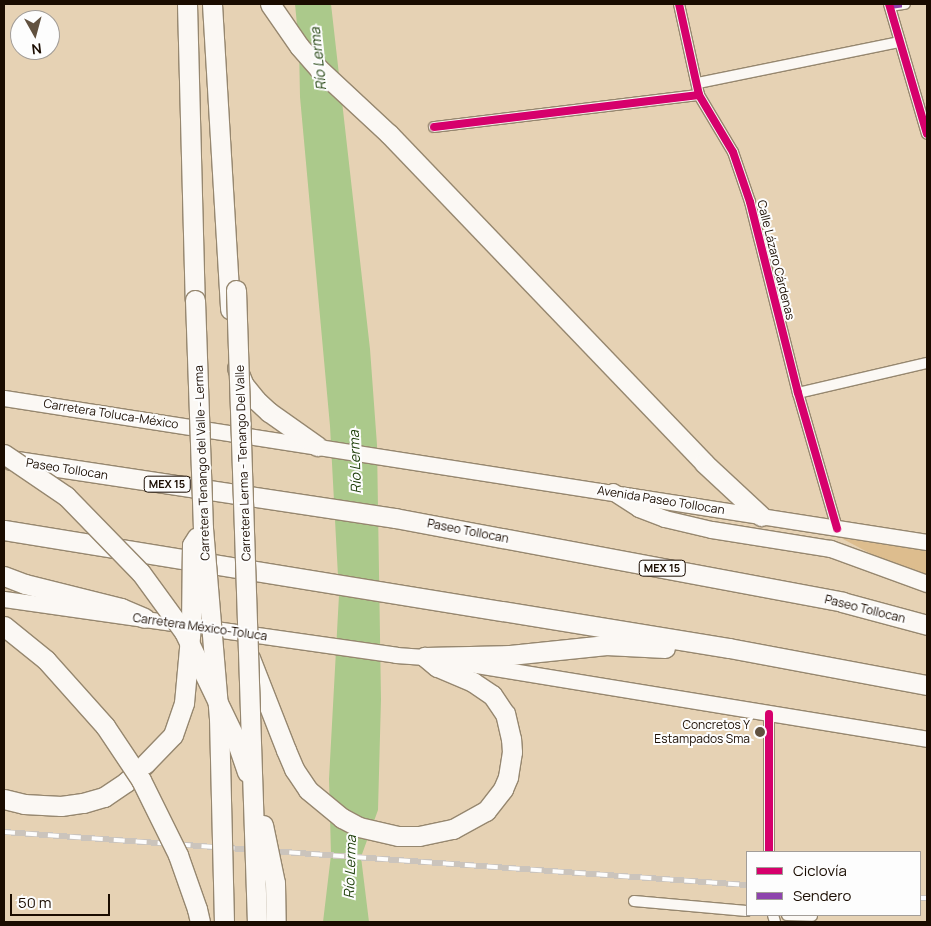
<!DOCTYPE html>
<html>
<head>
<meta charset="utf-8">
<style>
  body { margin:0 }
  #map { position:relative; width:931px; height:926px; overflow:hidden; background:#e6d2b4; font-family:Manrope,sans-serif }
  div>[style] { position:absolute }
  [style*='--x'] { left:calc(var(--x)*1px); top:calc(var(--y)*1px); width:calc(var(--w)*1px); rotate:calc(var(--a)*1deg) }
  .green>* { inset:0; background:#ddbd8e }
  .water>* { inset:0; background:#abc98b }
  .roads { filter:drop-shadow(1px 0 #96876f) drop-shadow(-1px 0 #96876f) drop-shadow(0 1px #96876f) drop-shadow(0 -1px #96876f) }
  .street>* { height:10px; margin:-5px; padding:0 5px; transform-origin:5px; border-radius:5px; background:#fbf8f4 }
  .secondary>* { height:15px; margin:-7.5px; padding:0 7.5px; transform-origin:7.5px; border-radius:7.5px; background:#fbf8f4 }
  .primary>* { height:16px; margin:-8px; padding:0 8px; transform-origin:8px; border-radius:8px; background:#fbf8f4 }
  .highway>* { height:19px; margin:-9.5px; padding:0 9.5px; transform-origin:9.5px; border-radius:9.5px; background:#fbf8f4 }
  .rail>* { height:5.5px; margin-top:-2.75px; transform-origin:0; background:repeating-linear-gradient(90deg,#fdfdfd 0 11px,#cbc4bc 0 22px); box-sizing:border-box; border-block:1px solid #cbc4bc }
  .bridges { filter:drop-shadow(1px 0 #96876f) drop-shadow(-1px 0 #96876f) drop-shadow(0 1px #96876f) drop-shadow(0 -1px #96876f) }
  .highway-bridge>* { height:19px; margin:-9.5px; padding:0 9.5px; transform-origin:9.5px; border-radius:9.5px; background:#fbf8f4 }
  .quiet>* { height:6px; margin-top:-3px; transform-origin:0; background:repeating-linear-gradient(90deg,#8e44ad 0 12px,transparent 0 18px) }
  .cycleway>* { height:8px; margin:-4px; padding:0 4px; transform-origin:4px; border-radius:4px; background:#d6006c }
  .dots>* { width:14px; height:14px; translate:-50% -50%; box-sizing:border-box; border:2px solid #fdfdfd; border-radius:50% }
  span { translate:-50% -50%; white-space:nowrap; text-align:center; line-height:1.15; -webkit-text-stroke:4px #fdfdfd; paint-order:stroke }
  .shield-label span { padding:1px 4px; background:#fdfdfd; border:1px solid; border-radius:4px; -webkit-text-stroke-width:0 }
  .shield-label { font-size:11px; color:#1a0c00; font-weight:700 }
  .street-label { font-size:12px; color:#1a0c00 }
  .poi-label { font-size:12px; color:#1a0c00 }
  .right { translate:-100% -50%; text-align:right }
  .water-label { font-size:14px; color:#20410c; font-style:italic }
  .frame { position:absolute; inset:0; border:5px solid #1a0c00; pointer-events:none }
  .legend { position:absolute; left:746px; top:851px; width:175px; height:65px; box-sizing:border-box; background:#fdfdfd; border:1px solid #a29d98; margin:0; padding:6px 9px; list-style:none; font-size:15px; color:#1a0c00 }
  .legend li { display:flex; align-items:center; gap:10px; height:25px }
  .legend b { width:25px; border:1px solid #a29d98 }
  .north { position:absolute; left:10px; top:10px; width:50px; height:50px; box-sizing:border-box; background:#fdfdfd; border:1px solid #a29d98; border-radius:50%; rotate:173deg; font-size:14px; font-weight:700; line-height:20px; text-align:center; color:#1a0c00 }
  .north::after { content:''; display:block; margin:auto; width:18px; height:22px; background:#61513f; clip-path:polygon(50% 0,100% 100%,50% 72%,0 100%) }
  .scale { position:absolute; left:10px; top:894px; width:100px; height:22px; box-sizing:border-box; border:2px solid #1a0c00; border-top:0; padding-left:6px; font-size:15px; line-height:18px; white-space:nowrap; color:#1a0c00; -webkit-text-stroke:4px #fdfdfd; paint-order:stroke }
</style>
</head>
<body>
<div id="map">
  <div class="green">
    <i style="clip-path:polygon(841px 538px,927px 551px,927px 575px,877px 557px)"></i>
  </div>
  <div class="water">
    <i style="clip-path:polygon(295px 4px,331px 4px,370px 349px,377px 445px,381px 699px,378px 810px,361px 857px,369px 922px,323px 922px,331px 855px,329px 779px,339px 595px,330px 426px,300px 97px,299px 46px)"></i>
  </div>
  <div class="roads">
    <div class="street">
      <i style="--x:679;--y:4;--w:93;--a:77.6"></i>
      <i style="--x:699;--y:95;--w:66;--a:59.2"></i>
      <i style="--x:733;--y:152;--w:53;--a:71.2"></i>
      <i style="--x:750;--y:202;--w:197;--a:75.9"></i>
      <i style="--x:798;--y:393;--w:141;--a:73.9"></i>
      <i style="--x:889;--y:4;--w:135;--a:73.7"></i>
      <i style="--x:890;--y:6;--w:15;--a:-8"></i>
      <i style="--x:698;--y:83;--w:206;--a:-11.5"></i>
      <i style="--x:434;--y:127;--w:267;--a:-6.9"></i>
      <i style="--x:798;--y:393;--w:132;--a:-13.1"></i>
      <i style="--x:769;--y:852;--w:138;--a:-90"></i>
      <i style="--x:634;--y:901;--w:113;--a:5.1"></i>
      <i style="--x:773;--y:915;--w:7;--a:74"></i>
      <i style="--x:787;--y:915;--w:25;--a:2"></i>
    </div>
    <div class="secondary">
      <i style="--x:4;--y:398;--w:934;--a:8.87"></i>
      <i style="--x:4;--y:599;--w:396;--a:8.1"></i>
      <i style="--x:396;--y:655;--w:39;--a:4"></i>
      <i style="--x:458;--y:662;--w:475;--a:9.3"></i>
    </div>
    <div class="primary">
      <i style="--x:613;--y:492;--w:31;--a:33"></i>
      <i style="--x:639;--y:509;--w:28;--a:21"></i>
      <i style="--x:665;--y:519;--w:48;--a:13.2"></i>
      <i style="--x:712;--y:530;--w:121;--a:9.1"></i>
      <i style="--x:831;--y:549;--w:102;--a:20"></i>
    </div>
    <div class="highway">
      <i style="--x:187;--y:4;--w:296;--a:88.5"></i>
      <i style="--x:212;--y:4;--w:306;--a:86.6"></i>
      <i style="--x:270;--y:4;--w:51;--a:55.4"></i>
      <i style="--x:299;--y:46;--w:30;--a:49"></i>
      <i style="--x:319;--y:69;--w:96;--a:42.9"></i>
      <i style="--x:389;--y:134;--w:455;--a:46.2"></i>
      <i style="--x:704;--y:463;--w:78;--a:42.9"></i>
      <i style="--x:237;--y:368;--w:18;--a:68"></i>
      <i style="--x:244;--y:385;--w:19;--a:51"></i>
      <i style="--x:256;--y:400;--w:18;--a:43"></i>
      <i style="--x:269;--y:412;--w:59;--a:35.3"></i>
      <i style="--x:11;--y:460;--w:388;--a:8.6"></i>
      <i style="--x:395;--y:518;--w:455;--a:10.6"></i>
      <i style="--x:842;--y:602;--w:88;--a:15.1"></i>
      <i style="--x:4;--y:530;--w:735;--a:9.24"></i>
      <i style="--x:729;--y:648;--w:201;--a:10.6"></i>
      <i style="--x:4;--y:576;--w:22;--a:21"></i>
      <i style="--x:25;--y:584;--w:99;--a:14"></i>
      <i style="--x:121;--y:608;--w:25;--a:23"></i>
      <i style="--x:425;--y:657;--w:85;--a:-1.3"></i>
      <i style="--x:510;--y:655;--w:97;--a:-5.9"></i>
      <i style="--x:606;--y:645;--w:59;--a:2.9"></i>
      <i style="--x:250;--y:658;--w:99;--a:68.6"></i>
      <i style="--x:286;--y:750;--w:21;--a:67"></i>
      <i style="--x:294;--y:769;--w:25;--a:56"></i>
      <i style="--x:308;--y:790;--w:44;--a:39.5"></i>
      <i style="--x:342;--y:818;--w:19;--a:28"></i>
      <i style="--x:359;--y:827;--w:40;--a:13"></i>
      <i style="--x:398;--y:836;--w:21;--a:0"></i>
      <i style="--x:419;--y:836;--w:35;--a:-12"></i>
      <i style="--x:453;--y:829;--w:38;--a:-29"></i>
      <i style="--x:486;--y:811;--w:28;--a:-52"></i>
      <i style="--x:503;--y:789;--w:13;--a:-67"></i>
      <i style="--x:508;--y:777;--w:25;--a:-81"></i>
      <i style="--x:512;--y:752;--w:13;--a:-94"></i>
      <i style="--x:511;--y:739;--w:26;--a:-103"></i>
      <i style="--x:505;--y:714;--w:23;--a:-124"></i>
      <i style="--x:492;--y:695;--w:23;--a:-146"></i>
      <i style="--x:473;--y:682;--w:39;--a:-157"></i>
      <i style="--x:437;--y:667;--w:16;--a:-140"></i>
      <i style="--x:4;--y:799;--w:21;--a:14"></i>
      <i style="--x:24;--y:804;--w:37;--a:3"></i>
      <i style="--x:61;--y:806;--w:22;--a:-8"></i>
      <i style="--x:83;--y:803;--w:22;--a:-16"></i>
      <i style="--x:104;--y:797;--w:27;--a:-34"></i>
      <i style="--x:126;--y:782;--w:26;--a:-43"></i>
    </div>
  </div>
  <div class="rail">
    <i style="--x:4;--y:832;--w:745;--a:4.08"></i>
    <i style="--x:920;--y:898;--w:7;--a:0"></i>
  </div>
  <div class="bridges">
    <div class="highway-bridge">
      <i style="--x:236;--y:290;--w:632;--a:88.1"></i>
      <i style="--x:195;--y:300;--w:228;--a:88"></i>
      <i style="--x:203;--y:528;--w:191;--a:85.2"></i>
      <i style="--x:219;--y:718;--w:204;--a:88.6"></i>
      <i style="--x:4;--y:454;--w:75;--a:34.1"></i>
      <i style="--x:66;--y:496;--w:107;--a:45.8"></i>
      <i style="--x:141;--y:573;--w:73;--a:53.9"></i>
      <i style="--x:184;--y:632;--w:120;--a:64.3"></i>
      <i style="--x:236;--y:740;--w:34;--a:71"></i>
      <i style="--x:4;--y:626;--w:54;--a:39"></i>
      <i style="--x:46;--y:660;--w:89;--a:48.2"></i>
      <i style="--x:105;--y:726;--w:65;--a:56.3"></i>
      <i style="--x:141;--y:780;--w:84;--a:63.7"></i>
      <i style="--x:178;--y:855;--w:57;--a:70.6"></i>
      <i style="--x:197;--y:909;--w:13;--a:77"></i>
      <i style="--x:145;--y:764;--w:40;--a:-46"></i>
      <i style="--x:173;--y:735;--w:34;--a:-71"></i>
      <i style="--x:184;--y:703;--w:77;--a:-84.8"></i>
      <i style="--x:191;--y:626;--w:81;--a:-89.3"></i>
      <i style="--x:192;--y:545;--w:9;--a:-58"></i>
      <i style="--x:263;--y:825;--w:59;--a:78.3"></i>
      <i style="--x:275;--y:883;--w:39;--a:89"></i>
    </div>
  </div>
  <div class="quiet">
    <i style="--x:890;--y:6;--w:15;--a:-8"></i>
  </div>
  <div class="cycleway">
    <i style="--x:679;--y:4;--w:93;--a:77.6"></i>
    <i style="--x:699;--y:95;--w:66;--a:59.2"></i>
    <i style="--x:733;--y:152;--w:53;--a:71.2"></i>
    <i style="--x:750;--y:202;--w:197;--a:75.9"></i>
    <i style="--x:798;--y:393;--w:141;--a:73.9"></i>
    <i style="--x:889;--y:4;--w:135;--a:73.7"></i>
    <i style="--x:434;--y:127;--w:267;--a:-6.9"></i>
    <i style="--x:769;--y:852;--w:138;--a:-90"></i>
  </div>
  <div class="dots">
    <i style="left:760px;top:732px;background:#61513f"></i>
  </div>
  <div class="shield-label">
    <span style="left:167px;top:484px">MEX 15</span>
    <span style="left:662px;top:568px">MEX 15</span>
  </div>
  <div class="street-label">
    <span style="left:776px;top:260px;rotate:76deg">Calle Lázaro Cárdenas</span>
    <span style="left:111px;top:414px;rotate:9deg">Carretera Toluca-México</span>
    <span style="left:202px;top:463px;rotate:-92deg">Carretera Tenango del Valle - Lerma</span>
    <span style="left:243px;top:463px;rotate:-92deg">Carretera Lerma - Tenango Del Valle</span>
    <span style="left:67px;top:469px;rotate:9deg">Paseo Tollocan</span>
    <span style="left:661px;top:500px;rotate:9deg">Avenida Paseo Tollocan</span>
    <span style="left:468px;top:531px;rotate:11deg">Paseo Tollocan</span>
    <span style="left:865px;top:609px;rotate:14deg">Paseo Tollocan</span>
    <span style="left:200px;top:627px;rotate:8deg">Carretera México-Toluca</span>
  </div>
  <div class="poi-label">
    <span class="right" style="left:750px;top:732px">Concretos Y<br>Estampados Sma</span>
  </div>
  <div class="water-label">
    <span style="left:318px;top:59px;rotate:-96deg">Río Lerma</span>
    <span style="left:355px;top:462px;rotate:-92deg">Río Lerma</span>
    <span style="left:350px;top:867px;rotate:-88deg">Río Lerma</span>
  </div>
  <div class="frame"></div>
  <ul class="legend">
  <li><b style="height:6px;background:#d6006c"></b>Ciclovía</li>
  <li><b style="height:6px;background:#8e44ad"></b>Sendero</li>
  </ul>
  <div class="north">N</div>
  <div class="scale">50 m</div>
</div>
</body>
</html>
